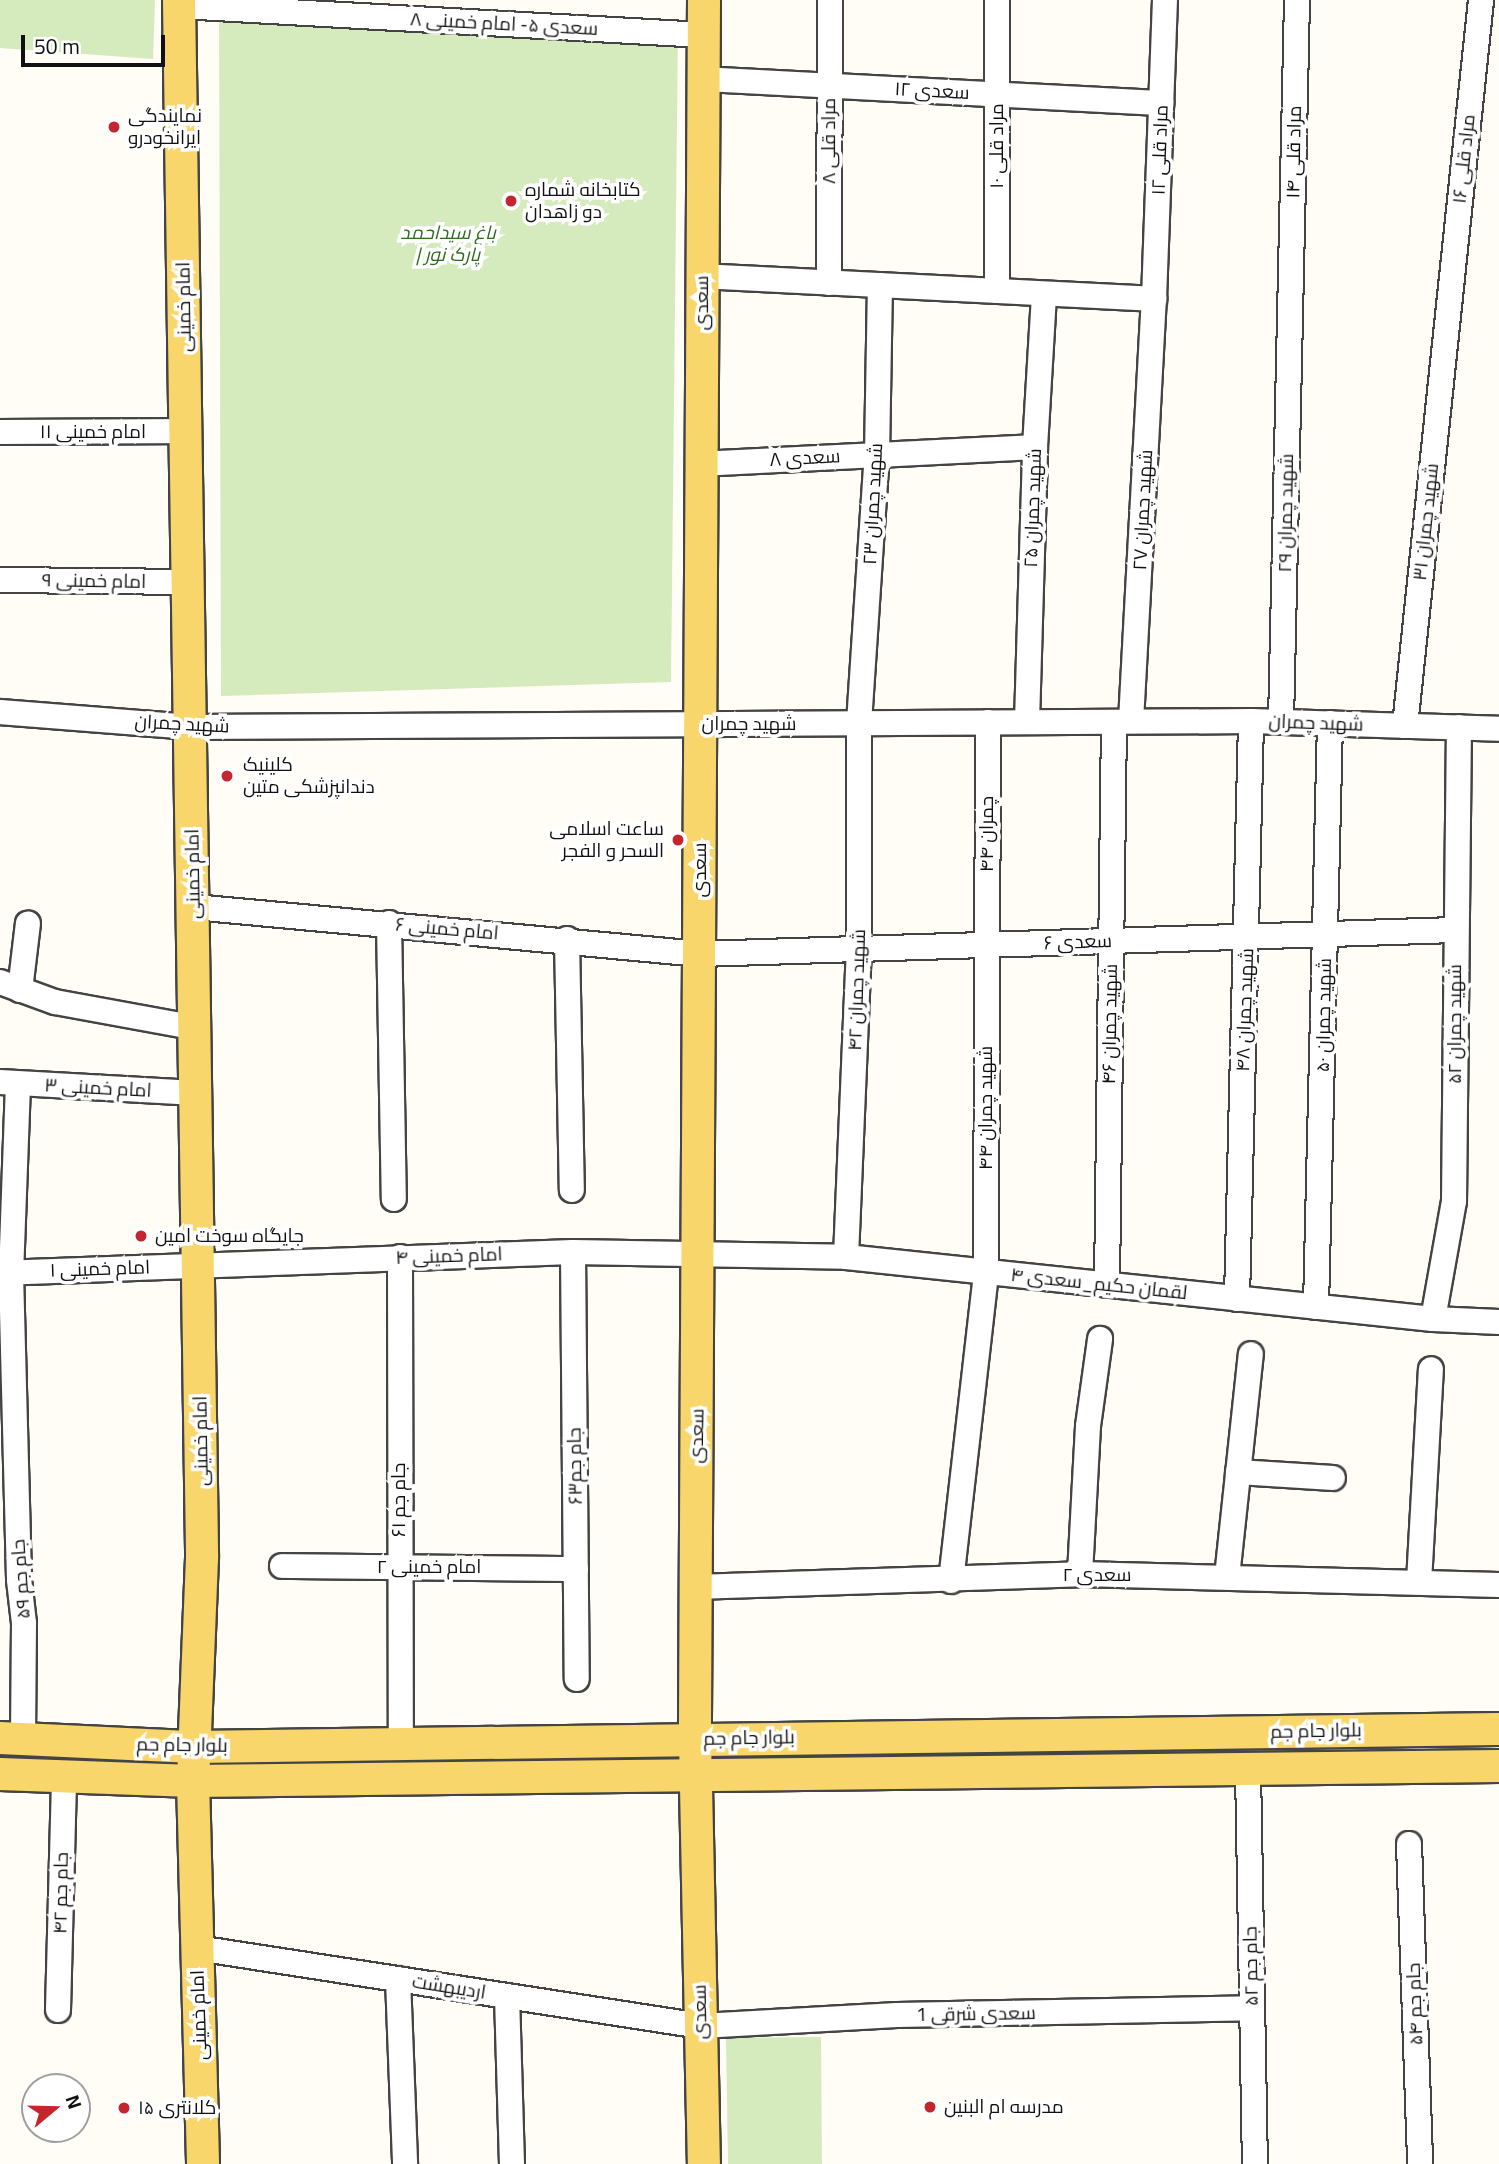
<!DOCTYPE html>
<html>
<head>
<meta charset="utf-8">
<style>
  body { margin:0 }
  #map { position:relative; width:1499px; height:2164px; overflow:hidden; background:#fffdf5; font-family:Georgia,Cairo,serif }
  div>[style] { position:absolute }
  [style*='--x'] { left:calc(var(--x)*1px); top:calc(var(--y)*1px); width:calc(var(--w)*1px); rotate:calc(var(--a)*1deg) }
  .green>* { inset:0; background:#d5ebbd }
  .roads { filter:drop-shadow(2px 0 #444) drop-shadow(-2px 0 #444) drop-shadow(0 2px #444) drop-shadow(0 -2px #444) }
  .minor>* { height:24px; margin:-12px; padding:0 12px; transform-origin:12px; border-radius:12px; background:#fff }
  .major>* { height:32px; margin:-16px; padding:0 16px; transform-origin:16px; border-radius:16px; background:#f9d66b }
  .dots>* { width:19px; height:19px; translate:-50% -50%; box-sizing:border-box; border:4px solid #fff; border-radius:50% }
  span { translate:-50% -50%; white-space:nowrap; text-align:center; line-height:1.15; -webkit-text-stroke:7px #fff; paint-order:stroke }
  .street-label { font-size:19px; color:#111 }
  .poi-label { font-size:19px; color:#111 }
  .left { translate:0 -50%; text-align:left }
  .right { translate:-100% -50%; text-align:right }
  .park-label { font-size:19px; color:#2f6b1f; font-style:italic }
  .north { position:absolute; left:21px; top:2073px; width:70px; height:70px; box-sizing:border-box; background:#fff; border:2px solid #a0a0a0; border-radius:50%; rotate:71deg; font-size:19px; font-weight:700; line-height:28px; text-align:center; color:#111 }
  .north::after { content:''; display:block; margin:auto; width:24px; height:32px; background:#c4262e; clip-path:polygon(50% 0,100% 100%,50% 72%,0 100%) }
  .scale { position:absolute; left:21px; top:35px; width:144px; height:32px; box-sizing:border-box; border:4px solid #111; border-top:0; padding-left:9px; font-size:21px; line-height:24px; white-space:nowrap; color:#111; -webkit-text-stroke:5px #fff; paint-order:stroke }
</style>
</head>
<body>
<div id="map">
  <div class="green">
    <i style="clip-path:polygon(0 0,155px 0,153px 59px,0 48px)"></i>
    <i style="clip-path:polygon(219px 3px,678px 27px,671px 682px,221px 696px)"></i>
    <i style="clip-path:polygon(821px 2037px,822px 2164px,728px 2164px,726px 2038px)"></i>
  </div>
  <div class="roads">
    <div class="minor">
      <i style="--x:997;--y:0;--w:291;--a:90"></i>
      <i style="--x:180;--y:6;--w:524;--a:3.17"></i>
      <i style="--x:703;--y:79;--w:459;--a:3"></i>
      <i style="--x:702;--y:276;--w:453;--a:2.9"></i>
      <i style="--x:829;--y:283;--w:283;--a:-89.8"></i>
      <i style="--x:0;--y:432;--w:186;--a:-0.3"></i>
      <i style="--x:701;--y:464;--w:334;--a:-2.9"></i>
      <i style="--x:0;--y:580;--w:189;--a:0.6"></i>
      <i style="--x:0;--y:712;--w:192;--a:4.5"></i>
      <i style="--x:191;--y:727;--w:1060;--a:-0.32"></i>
      <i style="--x:1251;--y:721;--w:248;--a:1.8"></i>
      <i style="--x:1131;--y:721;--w:423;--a:-86.9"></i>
      <i style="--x:1154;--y:299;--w:299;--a:-87.9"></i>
      <i style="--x:1027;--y:722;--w:275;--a:-88.3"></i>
      <i style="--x:1035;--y:447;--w:153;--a:-86.6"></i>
      <i style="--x:1281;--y:722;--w:722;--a:-88.73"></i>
      <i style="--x:1405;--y:726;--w:730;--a:-84.02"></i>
      <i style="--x:194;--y:907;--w:508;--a:5.31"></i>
      <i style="--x:700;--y:954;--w:756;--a:-1.82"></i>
      <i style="--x:389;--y:923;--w:276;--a:89"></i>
      <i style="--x:567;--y:939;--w:251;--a:88.9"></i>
      <i style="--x:0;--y:982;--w:59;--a:20"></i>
      <i style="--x:55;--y:1002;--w:143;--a:10.4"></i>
      <i style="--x:20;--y:990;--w:67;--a:-83.2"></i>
      <i style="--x:0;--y:1082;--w:196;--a:3.2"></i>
      <i style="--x:18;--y:1084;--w:189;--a:92.1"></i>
      <i style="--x:11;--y:1273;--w:307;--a:88.5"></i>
      <i style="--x:19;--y:1580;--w:43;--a:83.4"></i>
      <i style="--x:24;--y:1623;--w:116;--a:90.5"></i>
      <i style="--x:573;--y:1252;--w:427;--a:89.5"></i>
      <i style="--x:400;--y:1257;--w:486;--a:89.9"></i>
      <i style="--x:846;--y:1257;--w:308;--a:-87.6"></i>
      <i style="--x:859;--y:949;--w:226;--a:-90"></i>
      <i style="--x:859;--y:723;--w:269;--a:-86.2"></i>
      <i style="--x:877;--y:455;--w:170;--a:-89"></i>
      <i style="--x:0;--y:1273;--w:573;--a:-2.1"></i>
      <i style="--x:573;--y:1252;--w:273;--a:1"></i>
      <i style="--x:846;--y:1257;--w:590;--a:6.03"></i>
      <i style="--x:1433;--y:1319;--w:66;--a:2.6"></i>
      <i style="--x:1107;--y:1285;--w:563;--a:-89.29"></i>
      <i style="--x:1237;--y:1299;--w:578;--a:-88.61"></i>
      <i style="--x:1316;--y:1307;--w:584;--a:-88.63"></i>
      <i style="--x:1433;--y:1319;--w:120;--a:-79.9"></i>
      <i style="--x:1454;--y:1201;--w:474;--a:-89.4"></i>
      <i style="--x:1238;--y:1472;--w:95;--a:3.6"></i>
      <i style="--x:282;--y:1566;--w:294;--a:0.6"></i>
      <i style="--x:1080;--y:1574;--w:148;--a:-86.9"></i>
      <i style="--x:1088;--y:1426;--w:88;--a:-82.1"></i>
      <i style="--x:1227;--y:1577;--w:224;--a:-83.9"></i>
      <i style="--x:951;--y:1581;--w:311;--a:-83.5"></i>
      <i style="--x:986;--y:1272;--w:550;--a:-89.79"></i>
      <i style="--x:1419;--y:1582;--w:213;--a:-86.8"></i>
      <i style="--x:695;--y:1587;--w:385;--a:-1.9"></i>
      <i style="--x:1080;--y:1574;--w:419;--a:1.5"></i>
      <i style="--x:1248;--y:1768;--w:396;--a:89"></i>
      <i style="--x:1409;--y:1844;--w:320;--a:88"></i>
      <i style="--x:197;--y:1948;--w:510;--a:8.8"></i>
      <i style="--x:701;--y:2026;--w:196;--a:-3.2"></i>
      <i style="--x:897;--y:2015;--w:355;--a:-1.1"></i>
      <i style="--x:398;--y:1979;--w:185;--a:87.8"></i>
      <i style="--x:507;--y:1996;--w:168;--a:88.3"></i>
      <i style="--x:58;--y:2010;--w:234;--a:-88.5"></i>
    </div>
    <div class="major">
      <i style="--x:179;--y:0;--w:1558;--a:89.15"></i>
      <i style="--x:202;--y:1558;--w:223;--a:92.3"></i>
      <i style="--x:193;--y:1781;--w:383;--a:88.5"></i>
      <i style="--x:704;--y:0;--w:1739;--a:90.3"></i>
      <i style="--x:695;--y:1739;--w:425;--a:88.8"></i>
      <i style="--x:0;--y:1738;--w:194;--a:2.7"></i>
      <i style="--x:194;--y:1747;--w:1305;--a:-0.79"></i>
      <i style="--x:0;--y:1774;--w:193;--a:2.1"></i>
      <i style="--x:193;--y:1781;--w:1306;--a:-0.66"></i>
    </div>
  </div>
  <div class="dots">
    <i style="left:114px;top:127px;background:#c4262e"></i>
    <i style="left:511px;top:201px;background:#c4262e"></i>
    <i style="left:227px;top:776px;background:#c4262e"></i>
    <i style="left:678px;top:840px;background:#c4262e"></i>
    <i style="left:141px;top:1236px;background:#c4262e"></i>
    <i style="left:930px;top:2107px;background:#c4262e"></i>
    <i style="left:124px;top:2108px;background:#c4262e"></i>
  </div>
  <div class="street-label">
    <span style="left:504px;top:24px;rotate:3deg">سعدی ۵- امام خمینی ۸</span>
    <span style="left:932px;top:91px;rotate:3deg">سعدی ۱۲</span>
    <span style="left:829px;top:141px;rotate:-90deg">مراد قلی ۸</span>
    <span style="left:997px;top:146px;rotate:-90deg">مراد قلی ۱۰</span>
    <span style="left:1160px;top:150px;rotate:-88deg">مراد قلی ۱۲</span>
    <span style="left:1294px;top:152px;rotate:-89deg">مراد قلی ۱۴</span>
    <span style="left:1464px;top:159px;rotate:-84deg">مراد قلی ۱۶</span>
    <span style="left:702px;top:303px;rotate:-90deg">سعدی</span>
    <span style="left:184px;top:307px;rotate:-91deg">امام خمینی</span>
    <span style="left:93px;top:432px">امام خمینی ۱۱</span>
    <span style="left:805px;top:458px;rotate:-3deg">سعدی ۸</span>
    <span style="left:873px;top:504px;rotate:-87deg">شهید چمران ۲۳</span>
    <span style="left:1033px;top:508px;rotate:-88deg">شهید چمران ۲۵</span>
    <span style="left:1143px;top:510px;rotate:-87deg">شهید چمران ۲۷</span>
    <span style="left:1286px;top:513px;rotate:-89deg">شهید چمران ۲۹</span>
    <span style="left:1426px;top:522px;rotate:-84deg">شهید چمران ۳۱</span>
    <span style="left:94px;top:581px;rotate:1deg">امام خمینی ۹</span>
    <span style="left:1316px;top:723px;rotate:2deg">شهید چمران</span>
    <span style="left:182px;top:724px;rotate:3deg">شهید چمران</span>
    <span style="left:749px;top:724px">شهید چمران</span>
    <span style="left:987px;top:834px;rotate:-90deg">چمران ۴۴</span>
    <span style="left:700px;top:870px;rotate:-90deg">سعدی</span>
    <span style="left:193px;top:874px;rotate:-91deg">امام خمینی</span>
    <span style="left:447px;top:929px;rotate:5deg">امام خمینی ۶</span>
    <span style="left:1078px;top:942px;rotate:-2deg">سعدی ۶</span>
    <span style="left:857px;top:990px;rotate:-88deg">شهید چمران ۴۲</span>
    <span style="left:1245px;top:1010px;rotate:-88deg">شهید چمران ۴۸</span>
    <span style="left:1324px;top:1015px;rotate:-89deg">شهید چمران ۵۰</span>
    <span style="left:1110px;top:1024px;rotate:-89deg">شهید چمران ۴۶</span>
    <span style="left:1455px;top:1024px;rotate:-90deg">شهید چمران ۵۲</span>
    <span style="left:98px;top:1088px;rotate:3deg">امام خمینی ۳</span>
    <span style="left:986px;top:1108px;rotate:-90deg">شهید چمران ۴۴</span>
    <span style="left:449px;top:1256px;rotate:-2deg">امام خمینی ۴</span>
    <span style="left:100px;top:1269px;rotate:-2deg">امام خمینی ۱</span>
    <span style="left:1099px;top:1284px;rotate:6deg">لقمان حکیم_سعدی ۴</span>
    <span style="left:697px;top:1436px;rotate:-89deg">سعدی</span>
    <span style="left:201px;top:1441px;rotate:-91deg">امام خمینی</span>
    <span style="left:575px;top:1466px;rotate:-91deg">جام جم۶۳</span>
    <span style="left:399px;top:1500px;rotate:-90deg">جام جم ۶۱</span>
    <span style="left:429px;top:1567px">امام خمینی ۲</span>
    <span style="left:1097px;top:1575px">سعدی ۲</span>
    <span style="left:21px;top:1579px;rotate:-94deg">جام جم ۵۹</span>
    <span style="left:1316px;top:1731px;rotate:-1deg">بلوار جام جم</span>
    <span style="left:749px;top:1738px;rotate:-1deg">بلوار جام جم</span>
    <span style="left:182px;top:1745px;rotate:1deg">بلوار جام جم</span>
    <span style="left:61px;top:1893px;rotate:-89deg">جام جم ۴۲</span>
    <span style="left:1251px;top:1966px;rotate:-91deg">جام جم ۵۲</span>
    <span style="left:449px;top:1987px;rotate:9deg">اردیبهشت</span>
    <span style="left:1415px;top:2004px;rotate:-92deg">جام جم ۵۴</span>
    <span style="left:700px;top:2012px;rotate:-91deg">سعدی</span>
    <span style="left:976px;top:2014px;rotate:-1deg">سعدی شرقی 1</span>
    <span style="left:199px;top:2015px;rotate:-92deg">امام خمینی</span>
  </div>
  <div class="poi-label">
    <span class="left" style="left:128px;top:127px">نمایندگی<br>ایرانخودرو</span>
    <span class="left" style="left:525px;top:201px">کتابخانه شماره<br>دو زاهدان</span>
    <span class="left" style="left:243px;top:776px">کلینیک<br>دندانپزشکی متین</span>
    <span class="right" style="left:664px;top:840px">ساعت اسلامی<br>السحر و الفجر</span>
    <span class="left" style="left:155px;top:1236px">جایگاه سوخت امین</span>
    <span class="left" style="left:944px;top:2107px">مدرسه ام البنین</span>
    <span class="left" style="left:138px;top:2108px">کلانتری ۱۵</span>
  </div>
  <div class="park-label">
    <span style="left:448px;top:244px">باغ سیداحمد<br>| پارک نور</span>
  </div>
  <div class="north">N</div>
  <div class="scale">50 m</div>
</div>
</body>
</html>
